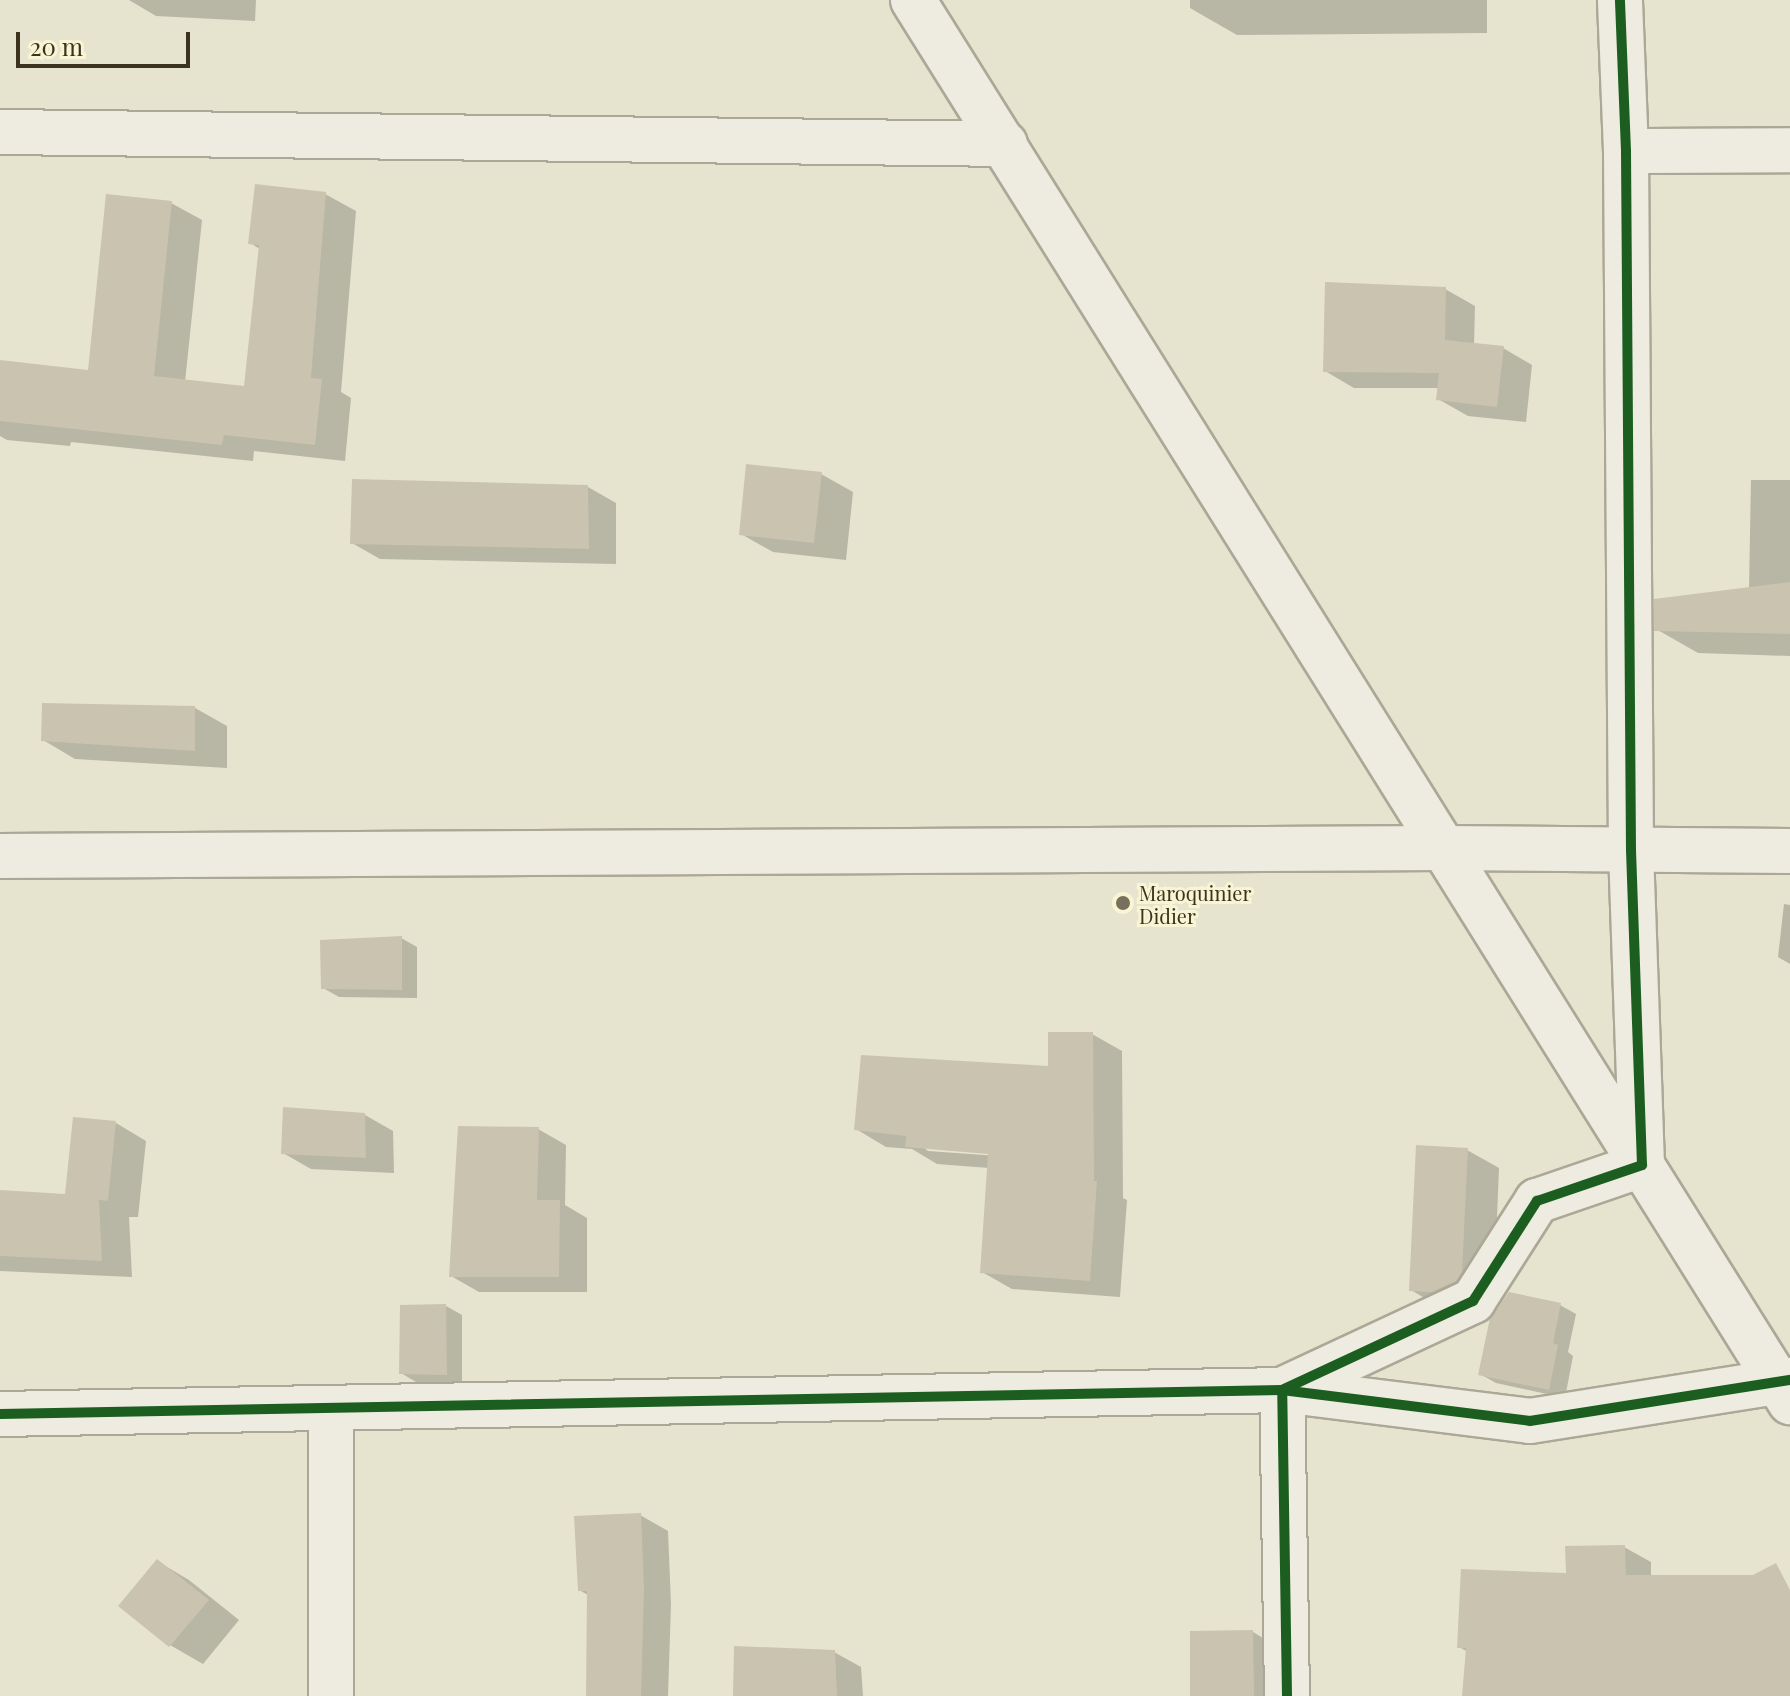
<!DOCTYPE html>
<html>
<head>
<meta charset="utf-8">
<style>
  body { margin:0 }
  #map { position:relative; width:1790px; height:1696px; overflow:hidden; background:#e6e4ce; font-family:"Playfair Display",serif }
  div>[style] { position:absolute }
  [style*='--x'] { left:calc(var(--x)*1px); top:calc(var(--y)*1px); width:calc(var(--w)*1px); rotate:calc(var(--a)*1deg) }
  .shadow>* { inset:0; background:#0003 }
  .building>* { inset:0; background:#cac3af }
  .roads { filter:drop-shadow(2px 0 #aca897) drop-shadow(-2px 0 #aca897) drop-shadow(0 2px #aca897) drop-shadow(0 -2px #aca897) }
  .minor>* { height:44px; margin:-22px; padding:0 22px; transform-origin:22px; border-radius:22px; background:#eeece0 }
  .cycleway>* { height:10px; margin:-5px; padding:0 5px; transform-origin:5px; border-radius:5px; background:#1b5e20 }
  .dots>* { width:22px; height:22px; translate:-50% -50%; box-sizing:border-box; border:4px solid #f8f4d4; border-radius:50% }
  span { translate:-50% -50%; white-space:nowrap; text-align:center; line-height:1.15; -webkit-text-stroke:6px #f8f4d4; paint-order:stroke }
  .poi-label { font-size:20px; color:#3c321e }
  .left { translate:0 -50%; text-align:left }
  .scale { position:absolute; left:16px; top:32px; width:174px; height:36px; box-sizing:border-box; border:4px solid #3c321e; border-top:0; padding-left:10px; font-size:24px; line-height:28px; white-space:nowrap; color:#3c321e; -webkit-text-stroke:6px #f8f4d4; paint-order:stroke }
</style>
</head>
<body>
<div id="map">
  <div class="shadow">
    <i style="clip-path:polygon(129px 0,256px 0,255px 21px,156px 16px)"></i>
    <i style="clip-path:polygon(1190px 0,1487px 0,1487px 33px,1237px 35px,1190px 8px)"></i>
    <i style="clip-path:polygon(325px 194px,356px 211px,341px 392px,351px 398px,345px 461px,254px 451px,253px 461px,71px 442px,70px 446px,7px 440px,0 436px,0 362px,90px 372px,171px 203px,202px 220px,185px 382px,246px 388px,260px 249px,250px 243px)"></i>
    <i style="clip-path:polygon(1445px 289px,1475px 306px,1474px 345px,1503px 348px,1532px 365px,1526px 422px,1468px 416px,1438px 399px,1439px 388px,1354px 388px,1325px 371px)"></i>
    <i style="clip-path:polygon(821px 474px,853px 492px,846px 560px,773px 552px,741px 534px)"></i>
    <i style="clip-path:polygon(1751px 480px,1790px 480px,1790px 656px,1698px 653px,1656px 629px,1749px 589px)"></i>
    <i style="clip-path:polygon(588px 487px,616px 503px,616px 564px,380px 559px,352px 543px)"></i>
    <i style="clip-path:polygon(195px 708px,227px 726px,227px 768px,75px 759px,43px 740px)"></i>
    <i style="clip-path:polygon(1784px 904px,1790px 905px,1790px 964px,1778px 957px)"></i>
    <i style="clip-path:polygon(401px 938px,417px 947px,417px 998px,339px 997px,323px 988px)"></i>
    <i style="clip-path:polygon(evenodd,1092px 1034px,1122px 1051px,1123px 1198px,1127px 1200px,1120px 1297px,1012px 1289px,982px 1272px,989px 1168px,937px 1164px,912px 1149px,886px 1147px,856px 1129px,1050px 1069px,1092px 1034px,923px 1147px,998px 1152px,998px 1156px,928px 1151px,923px 1147px)"></i>
    <i style="clip-path:polygon(365px 1115px,393px 1131px,394px 1173px,311px 1169px,283px 1153px)"></i>
    <i style="clip-path:polygon(116px 1123px,146px 1141px,138px 1217px,129px 1217px,132px 1277px,0 1271px,0 1192px,67px 1196px)"></i>
    <i style="clip-path:polygon(538px 1129px,566px 1145px,565px 1205px,587px 1218px,587px 1292px,479px 1292px,451px 1276px)"></i>
    <i style="clip-path:polygon(1467px 1150px,1499px 1168px,1494px 1291px,1443px 1309px,1411px 1290px)"></i>
    <i style="clip-path:polygon(1560px 1305px,1576px 1314px,1568px 1352px,1573px 1356px,1565px 1398px,1496px 1383px,1480px 1374px)"></i>
    <i style="clip-path:polygon(446px 1306px,462px 1315px,462px 1383px,416px 1382px,401px 1373px)"></i>
    <i style="clip-path:polygon(640px 1515px,668px 1531px,671px 1604px,668px 1696px,589px 1696px,588px 1595px,579px 1590px)"></i>
    <i style="clip-path:polygon(1624px 1547px,1651px 1562px,1651px 1577px,1790px 1696px,1464px 1696px,1468px 1652px,1459px 1647px,1568px 1575px)"></i>
    <i style="clip-path:polygon(157px 1561px,189px 1580px,239px 1620px,203px 1664px,170px 1645px,120px 1605px)"></i>
    <i style="clip-path:polygon(1253px 1632px,1278px 1647px,1279px 1696px,1192px 1696px)"></i>
    <i style="clip-path:polygon(834px 1652px,861px 1667px,863px 1696px,735px 1696px)"></i>
  </div>
  <div class="building">
    <i style="clip-path:polygon(255px 184px,326px 192px,311px 378px,322px 379px,315px 445px,224px 435px,222px 445px,0 421px,0 360px,88px 370px,106px 194px,172px 201px,154px 376px,244px 386px,259px 245px,248px 244px)"></i>
    <i style="clip-path:polygon(1325px 282px,1446px 287px,1445px 340px,1504px 346px,1497px 407px,1436px 400px,1439px 373px,1323px 372px)"></i>
    <i style="clip-path:polygon(746px 464px,822px 472px,814px 543px,739px 535px)"></i>
    <i style="clip-path:polygon(352px 479px,588px 485px,589px 549px,350px 544px)"></i>
    <i style="clip-path:polygon(1790px 582px,1790px 634px,1654px 631px,1654px 599px)"></i>
    <i style="clip-path:polygon(42px 703px,195px 706px,195px 751px,41px 741px)"></i>
    <i style="clip-path:polygon(402px 936px,402px 990px,321px 989px,320px 940px)"></i>
    <i style="clip-path:polygon(1048px 1032px,1093px 1032px,1094px 1181px,1097px 1181px,1090px 1281px,980px 1273px,988px 1154px,905px 1147px,906px 1136px,854px 1130px,861px 1055px,1048px 1066px)"></i>
    <i style="clip-path:polygon(283px 1107px,365px 1113px,366px 1158px,281px 1154px)"></i>
    <i style="clip-path:polygon(73px 1117px,116px 1121px,108px 1201px,99px 1200px,102px 1261px,0 1256px,0 1190px,65px 1194px)"></i>
    <i style="clip-path:polygon(458px 1126px,539px 1127px,537px 1200px,560px 1200px,559px 1277px,449px 1277px)"></i>
    <i style="clip-path:polygon(1416px 1145px,1468px 1148px,1462px 1272px,1456px 1281px,1432px 1292px,1409px 1291px)"></i>
    <i style="clip-path:polygon(1509px 1292px,1561px 1303px,1553px 1343px,1558px 1345px,1549px 1390px,1478px 1375px,1490px 1318px)"></i>
    <i style="clip-path:polygon(446px 1304px,447px 1375px,399px 1374px,400px 1305px)"></i>
    <i style="clip-path:polygon(641px 1513px,644px 1588px,641px 1696px,586px 1696px,587px 1591px,578px 1591px,574px 1516px)"></i>
    <i style="clip-path:polygon(1625px 1545px,1626px 1575px,1753px 1575px,1776px 1563px,1790px 1590px,1790px 1696px,1462px 1696px,1466px 1648px,1457px 1648px,1461px 1569px,1566px 1573px,1565px 1546px)"></i>
    <i style="clip-path:polygon(157px 1559px,209px 1600px,169px 1647px,118px 1606px)"></i>
    <i style="clip-path:polygon(1253px 1630px,1254px 1696px,1190px 1696px,1190px 1631px)"></i>
    <i style="clip-path:polygon(734px 1646px,835px 1650px,837px 1696px,733px 1696px)"></i>
  </div>
  <div class="roads">
    <div class="minor">
      <i style="--x:913;--y:0;--w:1654;--a:57.97"></i>
      <i style="--x:0;--y:132;--w:1005;--a:0.68"></i>
      <i style="--x:1626;--y:151;--w:164;--a:-0.3"></i>
      <i style="--x:0;--y:856;--w:1441;--a:-0.32"></i>
      <i style="--x:1441;--y:848;--w:349;--a:0.5"></i>
      <i style="--x:0;--y:1414;--w:1282;--a:-1.07"></i>
      <i style="--x:1282;--y:1390;--w:250;--a:7.1"></i>
      <i style="--x:1530;--y:1421;--w:263;--a:-9"></i>
      <i style="--x:331;--y:1696;--w:288;--a:-90"></i>
      <i style="--x:1287;--y:1696;--w:306;--a:-90.9"></i>
      <i style="--x:1282;--y:1390;--w:211;--a:-25"></i>
      <i style="--x:1473;--y:1301;--w:119;--a:-57.4"></i>
      <i style="--x:1537;--y:1201;--w:111;--a:-18.9"></i>
      <i style="--x:1642;--y:1165;--w:315;--a:-92"></i>
      <i style="--x:1631;--y:850;--w:699;--a:-90.41"></i>
      <i style="--x:1626;--y:151;--w:151;--a:-92.3"></i>
    </div>
  </div>
  <div class="cycleway">
    <i style="--x:0;--y:1414;--w:1282;--a:-1.07"></i>
    <i style="--x:1282;--y:1390;--w:250;--a:7.1"></i>
    <i style="--x:1530;--y:1421;--w:263;--a:-9"></i>
    <i style="--x:1287;--y:1696;--w:306;--a:-90.9"></i>
    <i style="--x:1282;--y:1390;--w:211;--a:-25"></i>
    <i style="--x:1473;--y:1301;--w:119;--a:-57.4"></i>
    <i style="--x:1537;--y:1201;--w:111;--a:-18.9"></i>
    <i style="--x:1642;--y:1165;--w:315;--a:-92"></i>
    <i style="--x:1631;--y:850;--w:699;--a:-90.41"></i>
    <i style="--x:1626;--y:151;--w:151;--a:-92.3"></i>
  </div>
  <div class="dots">
    <i style="left:1123px;top:903px;background:#78705c"></i>
  </div>
  <div class="poi-label">
    <span class="left" style="left:1139px;top:904px">Maroquinier<br>Didier</span>
  </div>
  <div class="scale">20 m</div>
</div>
</body>
</html>
